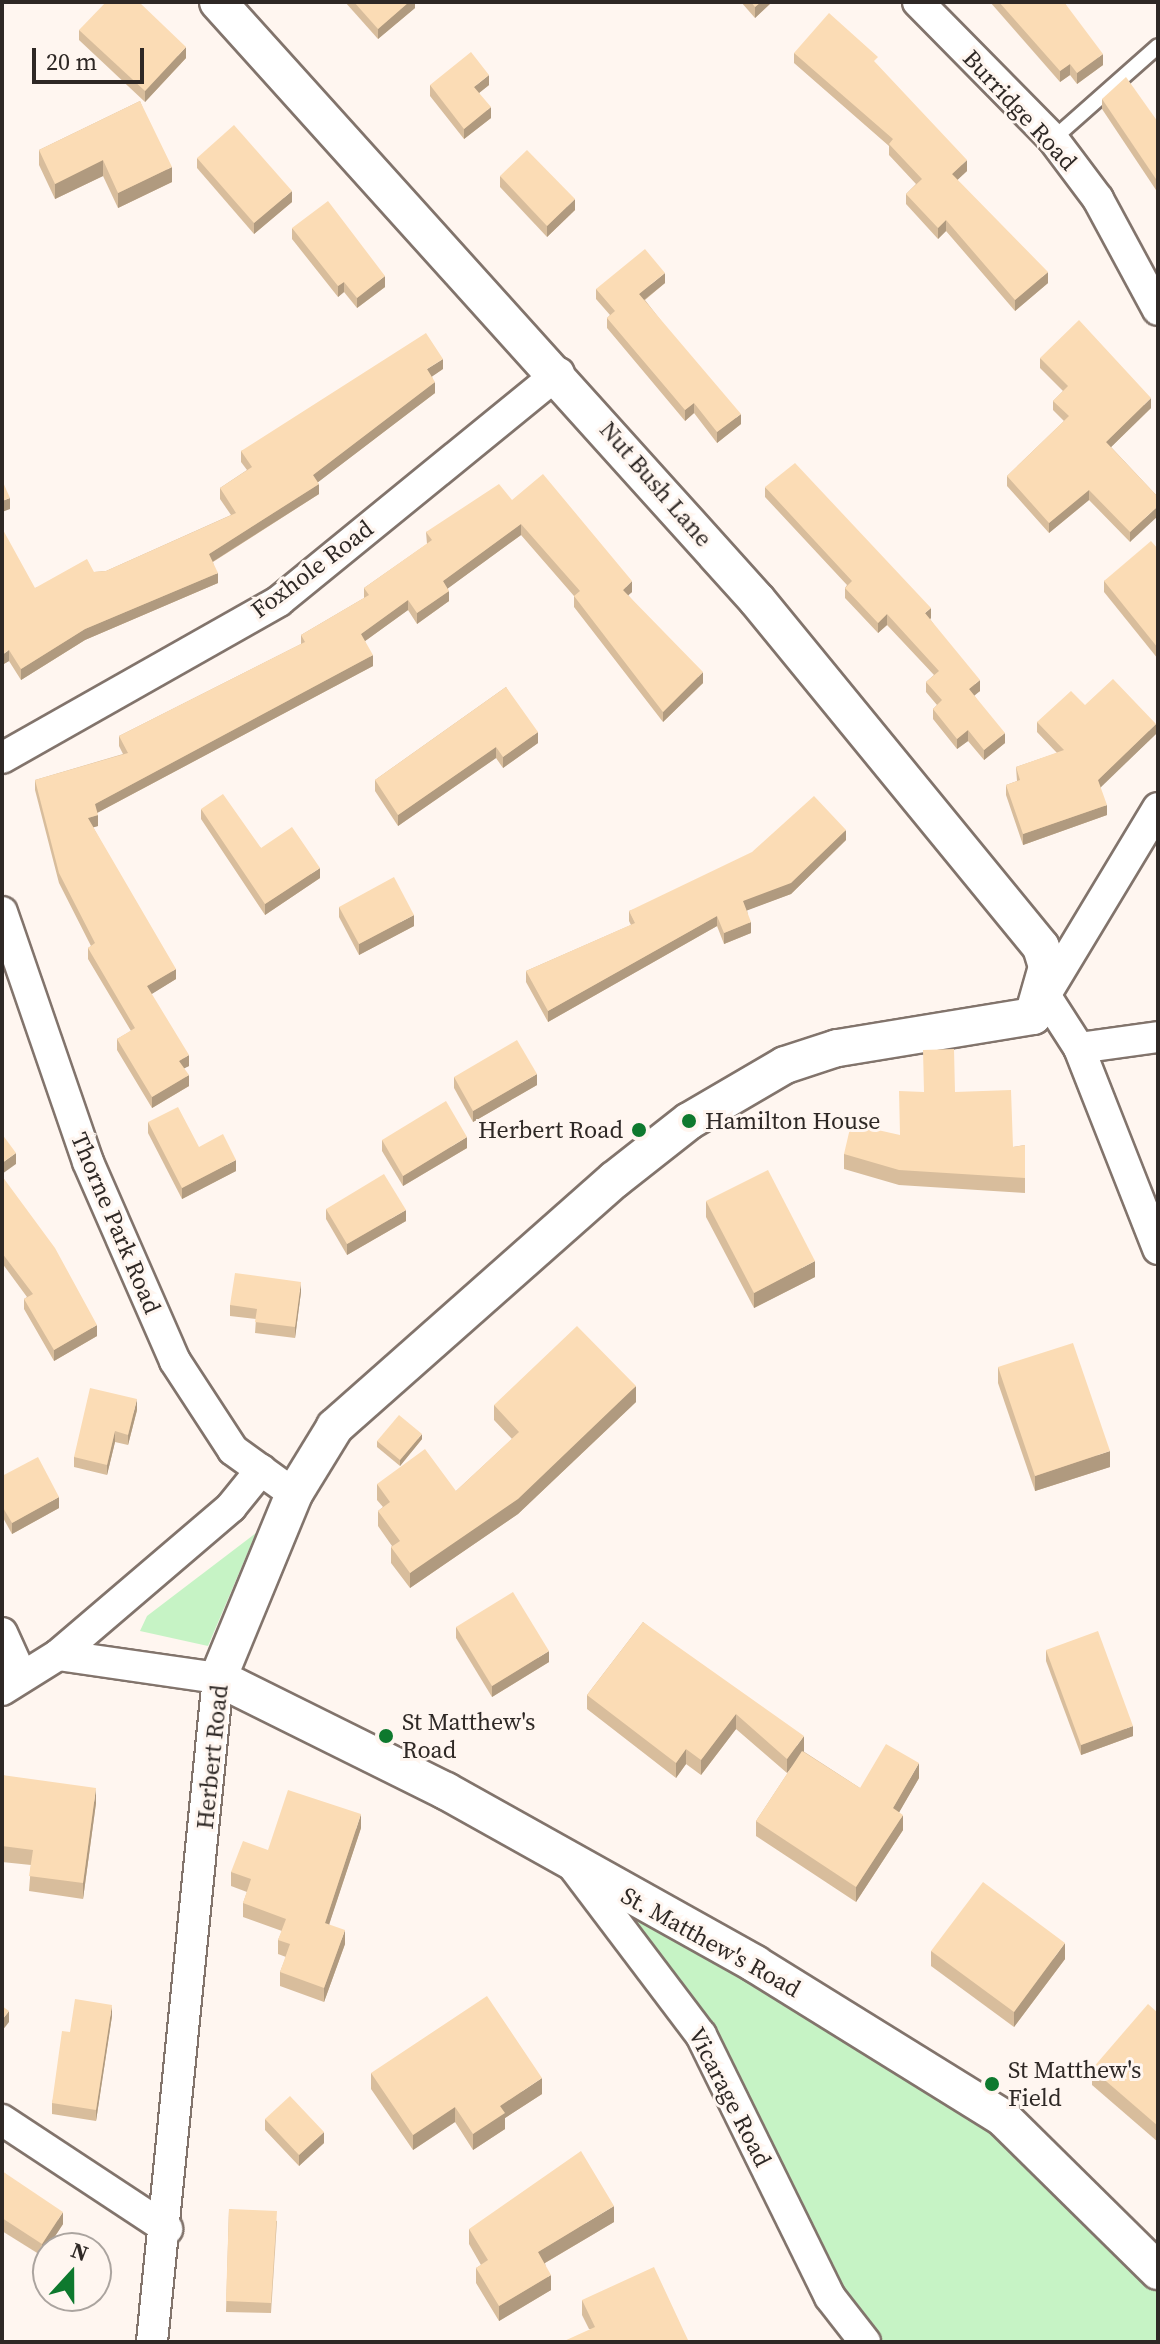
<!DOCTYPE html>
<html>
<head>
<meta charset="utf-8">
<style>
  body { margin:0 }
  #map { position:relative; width:1160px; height:2344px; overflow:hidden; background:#fff6f0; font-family:"Source Serif 4",serif }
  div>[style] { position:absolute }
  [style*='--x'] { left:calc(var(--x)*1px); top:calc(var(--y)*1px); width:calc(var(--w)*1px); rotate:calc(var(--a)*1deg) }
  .green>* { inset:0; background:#c6f3c5 }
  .roads { filter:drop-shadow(2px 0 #82746c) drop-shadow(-2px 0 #82746c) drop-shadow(0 2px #82746c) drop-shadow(0 -2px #82746c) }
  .service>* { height:14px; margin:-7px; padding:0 7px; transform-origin:7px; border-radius:7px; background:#fff }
  .minor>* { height:30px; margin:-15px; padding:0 15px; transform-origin:15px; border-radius:15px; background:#fff }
  .tertiary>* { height:36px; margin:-18px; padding:0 18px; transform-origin:18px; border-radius:18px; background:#fff }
  .wall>* { inset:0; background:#d8bd9c }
  .shaded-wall>* { inset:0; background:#b09a7f }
  .building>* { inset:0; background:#fbdcb5 }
  .dots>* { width:22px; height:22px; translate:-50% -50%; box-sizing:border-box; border:4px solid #fff6f0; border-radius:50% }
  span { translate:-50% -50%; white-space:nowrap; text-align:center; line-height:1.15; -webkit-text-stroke:6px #fff6f0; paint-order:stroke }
  .street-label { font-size:24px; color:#2e2825 }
  .poi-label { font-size:24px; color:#2e2825 }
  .left { translate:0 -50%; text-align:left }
  .right { translate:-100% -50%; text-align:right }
  .frame { position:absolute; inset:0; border:4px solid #2e2825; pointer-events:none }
  .north { position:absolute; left:32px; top:2232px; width:80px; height:80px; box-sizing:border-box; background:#fff6f0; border:2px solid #aba49f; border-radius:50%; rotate:21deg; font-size:22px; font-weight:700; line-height:32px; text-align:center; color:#2e2825 }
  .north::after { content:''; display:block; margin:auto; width:28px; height:36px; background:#0e792e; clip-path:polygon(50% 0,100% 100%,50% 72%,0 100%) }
  .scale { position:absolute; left:32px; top:48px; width:112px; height:36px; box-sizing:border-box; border:4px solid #2e2825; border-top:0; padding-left:10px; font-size:24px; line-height:28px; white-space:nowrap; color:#2e2825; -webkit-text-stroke:6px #fff6f0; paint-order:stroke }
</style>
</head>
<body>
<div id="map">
  <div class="green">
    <i style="clip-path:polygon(256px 1533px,208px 1646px,140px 1631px,147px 1616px)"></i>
    <i style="clip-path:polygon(573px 1866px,1003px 2118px,1158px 2271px,1158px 2342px,865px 2342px,701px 2035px)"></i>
  </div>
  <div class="roads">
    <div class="service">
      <i style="--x:1053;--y:139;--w:140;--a:-41.5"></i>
    </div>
    <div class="minor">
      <i style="--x:918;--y:2;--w:192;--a:45.4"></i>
      <i style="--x:1053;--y:139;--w:75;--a:53.1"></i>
      <i style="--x:1098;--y:199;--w:126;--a:61.6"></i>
      <i style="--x:2;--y:758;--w:318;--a:-29.5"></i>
      <i style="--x:279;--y:601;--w:361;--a:-39.2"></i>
      <i style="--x:1158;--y:808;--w:218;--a:121.1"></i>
      <i style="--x:1045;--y:995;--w:63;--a:57.3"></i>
      <i style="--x:1079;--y:1048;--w:216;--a:68.5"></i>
      <i style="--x:2;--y:912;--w:264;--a:71"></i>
      <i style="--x:88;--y:1162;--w:217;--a:66.4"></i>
      <i style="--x:175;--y:1361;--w:106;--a:56.9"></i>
      <i style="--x:233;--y:1450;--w:75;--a:35.8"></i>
      <i style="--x:1079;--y:1048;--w:80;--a:-7.9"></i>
      <i style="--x:2;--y:1633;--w:48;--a:65.6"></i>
      <i style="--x:58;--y:1655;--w:162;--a:8.2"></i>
      <i style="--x:218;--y:1678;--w:667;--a:95.68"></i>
      <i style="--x:2;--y:1690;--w:66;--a:-32"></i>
      <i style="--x:58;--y:1655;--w:228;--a:-40.5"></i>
      <i style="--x:231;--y:1507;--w:48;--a:-51"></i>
      <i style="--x:573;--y:1866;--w:212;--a:52.9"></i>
      <i style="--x:701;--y:2035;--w:292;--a:63.8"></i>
      <i style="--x:830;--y:2297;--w:57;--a:52.1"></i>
      <i style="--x:2;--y:2120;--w:198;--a:33.4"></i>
    </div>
    <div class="tertiary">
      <i style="--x:218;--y:2;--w:805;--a:47.97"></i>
      <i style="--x:757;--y:600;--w:448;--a:50.7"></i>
      <i style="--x:1041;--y:947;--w:21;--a:73"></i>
      <i style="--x:1047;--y:967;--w:51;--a:105.9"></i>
      <i style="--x:1033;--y:1016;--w:199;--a:170.7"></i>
      <i style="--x:837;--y:1048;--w:55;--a:161.9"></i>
      <i style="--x:785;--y:1065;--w:111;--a:149.7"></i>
      <i style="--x:689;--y:1121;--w:95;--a:141.8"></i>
      <i style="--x:614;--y:1180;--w:373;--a:138.5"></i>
      <i style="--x:335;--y:1427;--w:79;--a:121.5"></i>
      <i style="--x:294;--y:1494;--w:199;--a:112.4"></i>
      <i style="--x:218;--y:1678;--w:254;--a:26.4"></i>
      <i style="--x:446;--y:1791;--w:354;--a:29.2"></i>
      <i style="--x:755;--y:1964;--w:292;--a:31.8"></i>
      <i style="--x:1003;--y:2118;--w:218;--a:44.6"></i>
    </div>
  </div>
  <div class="wall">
    <i style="clip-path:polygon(345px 2px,415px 2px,415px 8px,378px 39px)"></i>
    <i style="clip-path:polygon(741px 2px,772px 2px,755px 18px)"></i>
    <i style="clip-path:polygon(990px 2px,1064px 2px,1103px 65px,1077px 84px,1070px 75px,1060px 82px)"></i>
    <i style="clip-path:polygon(79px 30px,186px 58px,145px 102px,79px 40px)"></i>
    <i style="clip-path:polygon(794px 53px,878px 66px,967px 171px,957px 180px,1048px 283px,1015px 311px,946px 231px,938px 239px,906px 204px,906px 194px,916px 184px,889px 155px,889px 146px,794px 63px)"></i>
    <i style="clip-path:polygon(430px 85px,489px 85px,479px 93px,491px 118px,464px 139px,430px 96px)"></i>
    <i style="clip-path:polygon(1102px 99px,1158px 122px,1158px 188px,1156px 190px,1102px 109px)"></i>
    <i style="clip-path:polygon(140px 101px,172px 182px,118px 208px,103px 176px,55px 199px,39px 165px,39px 150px)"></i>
    <i style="clip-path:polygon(197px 158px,292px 202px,254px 234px,197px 168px)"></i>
    <i style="clip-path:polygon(500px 176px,575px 210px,547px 237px,500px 187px)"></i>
    <i style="clip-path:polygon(292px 228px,385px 287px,357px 308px,344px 292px,338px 297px,292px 239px)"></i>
    <i style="clip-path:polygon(665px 283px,645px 300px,741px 424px,717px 443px,694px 413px,685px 421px,607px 328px,607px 318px,610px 315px,596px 299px,596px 289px)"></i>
    <i style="clip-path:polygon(1040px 358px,1151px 408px,1111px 447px,1158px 497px,1130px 542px,1089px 500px,1049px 533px,1007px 486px,1007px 476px,1064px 421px,1053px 410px,1053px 401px,1063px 391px,1040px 368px)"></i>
    <i style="clip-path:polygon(443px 369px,432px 376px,435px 393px,318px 482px,319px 494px,213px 562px,218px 583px,85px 640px,21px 680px,9px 661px,2px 665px,35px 588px,94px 572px,106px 571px,231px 515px,220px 499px,220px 488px,247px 470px,241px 462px,241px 451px)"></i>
    <i style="clip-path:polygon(765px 487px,931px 618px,930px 619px,980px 691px,974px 695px,1005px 743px,984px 760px,968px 741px,957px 749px,933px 719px,933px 709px,937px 705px,926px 692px,926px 682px,934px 675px,887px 625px,878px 633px,845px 598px,845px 588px,847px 585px,765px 497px)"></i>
    <i style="clip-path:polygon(512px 500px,632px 592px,628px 595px,703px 683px,663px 722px,574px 607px,574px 596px,521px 535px,448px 588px,449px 601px,417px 624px,408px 610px,365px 641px,373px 666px,97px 813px,98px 826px,93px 827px,176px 979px,151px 994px,189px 1066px,184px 1068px,189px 1086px,152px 1108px,117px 1050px,117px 1039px,131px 1031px,88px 959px,88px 948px,91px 946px,59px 883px,35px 790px,35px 780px,123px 754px,119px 746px,119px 736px,301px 644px,301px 635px,364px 598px,364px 588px,427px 544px,426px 532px)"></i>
    <i style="clip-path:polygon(1158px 549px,1158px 659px,1104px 592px,1104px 581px)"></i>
    <i style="clip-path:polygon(506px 687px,538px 743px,503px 768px,496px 758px,398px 826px,375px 791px,375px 780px)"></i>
    <i style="clip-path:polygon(1085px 705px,1156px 734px,1100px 787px,1107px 815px,1023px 845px,1006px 795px,1006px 785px,1017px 781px,1016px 767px,1057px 753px,1037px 732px,1037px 722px)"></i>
    <i style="clip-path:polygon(201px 809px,261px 848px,320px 878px,265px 915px,201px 819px)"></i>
    <i style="clip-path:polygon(846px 840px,791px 894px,747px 910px,751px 933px,724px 944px,717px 926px,548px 1022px,526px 982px,526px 971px,631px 925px,629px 921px,629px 911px)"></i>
    <i style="clip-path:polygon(339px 907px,414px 926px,359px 955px,339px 917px)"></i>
    <i style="clip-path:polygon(1158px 926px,1158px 941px,1156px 940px,1156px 929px)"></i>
    <i style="clip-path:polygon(454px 1077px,537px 1085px,473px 1122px,454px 1088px)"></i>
    <i style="clip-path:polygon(955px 1092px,1013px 1147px,1025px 1145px,1025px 1193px,899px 1185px,844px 1169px,844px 1154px,900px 1135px)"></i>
    <i style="clip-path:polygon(148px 1122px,236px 1171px,182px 1199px,148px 1133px)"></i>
    <i style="clip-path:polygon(382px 1140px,467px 1148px,403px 1186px,382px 1151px)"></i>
    <i style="clip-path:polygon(2px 1176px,97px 1336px,54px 1361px,24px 1309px,24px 1299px,27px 1297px,2px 1263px)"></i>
    <i style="clip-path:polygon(706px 1201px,815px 1277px,754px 1308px,706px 1217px)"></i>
    <i style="clip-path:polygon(326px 1209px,406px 1221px,347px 1255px,326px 1219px)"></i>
    <i style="clip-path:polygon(301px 1292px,295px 1338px,255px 1333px,256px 1319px,230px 1316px,230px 1305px)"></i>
    <i style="clip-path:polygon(998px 1367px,1110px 1467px,1035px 1491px,998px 1383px)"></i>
    <i style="clip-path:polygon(636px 1402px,518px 1514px,410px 1588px,391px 1563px,391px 1547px,392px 1546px,378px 1526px,378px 1511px,383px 1507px,377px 1500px,377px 1484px,456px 1491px,512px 1439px,494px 1420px,494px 1405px)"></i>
    <i style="clip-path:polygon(137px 1410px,128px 1445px,115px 1442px,107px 1475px,74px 1467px,74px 1457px)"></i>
    <i style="clip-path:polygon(422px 1439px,400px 1466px,377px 1447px,377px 1441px)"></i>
    <i style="clip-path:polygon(2px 1476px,59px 1508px,12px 1534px,2px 1516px)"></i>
    <i style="clip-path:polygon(643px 1622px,803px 1751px,860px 1788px,919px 1778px,899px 1812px,903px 1830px,856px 1902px,756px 1836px,756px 1821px,793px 1765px,787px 1773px,736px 1729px,701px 1775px,686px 1764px,676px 1778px,587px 1709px,587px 1695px)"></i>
    <i style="clip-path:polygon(456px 1627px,549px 1662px,492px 1697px,456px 1638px)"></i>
    <i style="clip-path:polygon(1046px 1650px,1133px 1736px,1081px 1755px,1046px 1661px)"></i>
    <i style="clip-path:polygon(2px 1775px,96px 1803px,83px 1899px,29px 1891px,31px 1865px,2px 1862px)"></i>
    <i style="clip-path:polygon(361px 1828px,329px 1924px,345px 1944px,324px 2002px,280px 1986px,280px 1972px,286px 1957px,278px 1954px,278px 1940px,282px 1931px,243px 1917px,243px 1903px,247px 1892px,231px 1886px,231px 1872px,268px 1850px)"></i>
    <i style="clip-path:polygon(931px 1951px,1065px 1959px,1014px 2027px,931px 1966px)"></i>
    <i style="clip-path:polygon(1158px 2013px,1158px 2142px,1092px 2085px,1092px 2069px)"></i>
    <i style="clip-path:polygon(112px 2016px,96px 2121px,52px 2114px,52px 2103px,70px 2032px)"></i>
    <i style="clip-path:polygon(371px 2073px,542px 2094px,505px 2118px,505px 2129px,473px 2150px,455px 2122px,413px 2150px,371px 2089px)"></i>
    <i style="clip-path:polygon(265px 2119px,324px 2143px,299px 2166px,265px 2130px)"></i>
    <i style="clip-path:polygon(2px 2171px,63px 2224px,42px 2256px,2px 2231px)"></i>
    <i style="clip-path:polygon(229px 2209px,277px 2221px,271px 2313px,226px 2312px)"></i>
    <i style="clip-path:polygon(614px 2222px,545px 2263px,551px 2290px,499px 2321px,476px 2283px,476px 2268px,481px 2265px,469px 2244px,469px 2229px)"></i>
    <i style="clip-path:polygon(582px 2300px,688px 2342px,589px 2329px,582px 2315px)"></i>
  </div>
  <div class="shaded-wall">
    <i style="clip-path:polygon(409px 2px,415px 2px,415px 8px,378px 39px,378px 29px)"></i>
    <i style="clip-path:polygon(761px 2px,772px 2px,755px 18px,755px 7px)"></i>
    <i style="clip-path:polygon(186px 47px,186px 58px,145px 102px,145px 91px)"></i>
    <i style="clip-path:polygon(1103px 54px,1103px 65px,1077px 84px,1077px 73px)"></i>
    <i style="clip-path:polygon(1070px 64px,1070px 75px,1060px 82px,1060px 71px)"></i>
    <i style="clip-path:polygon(489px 75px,489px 85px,474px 97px,474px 87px)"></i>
    <i style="clip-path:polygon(491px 107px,491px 118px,464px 139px,464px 129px)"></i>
    <i style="clip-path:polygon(103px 160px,103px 176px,55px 199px,55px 184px)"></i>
    <i style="clip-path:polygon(967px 160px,967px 171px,952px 185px,952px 174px)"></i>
    <i style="clip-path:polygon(172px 167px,172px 182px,118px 208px,118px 193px)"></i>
    <i style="clip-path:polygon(1158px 178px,1158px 188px,1156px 190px,1156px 179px)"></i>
    <i style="clip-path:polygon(292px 191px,292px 202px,254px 234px,254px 223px)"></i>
    <i style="clip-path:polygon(575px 199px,575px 210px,547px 237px,547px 226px)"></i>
    <i style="clip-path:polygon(946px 220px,946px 231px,938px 239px,938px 228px)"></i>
    <i style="clip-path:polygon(1048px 272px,1048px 283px,1015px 311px,1015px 300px)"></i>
    <i style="clip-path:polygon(665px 273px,665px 283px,639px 304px,639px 294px)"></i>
    <i style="clip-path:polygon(385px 276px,385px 287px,357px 308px,357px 298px)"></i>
    <i style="clip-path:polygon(344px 282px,344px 292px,338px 297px,338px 286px)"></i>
    <i style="clip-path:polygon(443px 359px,443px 369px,427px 380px,427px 369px)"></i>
    <i style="clip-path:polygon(435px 382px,435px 393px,313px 486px,313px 475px)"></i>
    <i style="clip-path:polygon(1151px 398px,1151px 408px,1106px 452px,1106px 442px)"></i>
    <i style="clip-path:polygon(694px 403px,694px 413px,685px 421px,685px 410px)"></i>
    <i style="clip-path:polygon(741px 414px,741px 424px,717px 443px,717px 432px)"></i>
    <i style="clip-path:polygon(319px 484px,319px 494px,209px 564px,209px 554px)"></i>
    <i style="clip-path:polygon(1089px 490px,1089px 500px,1049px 533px,1049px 523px)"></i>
    <i style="clip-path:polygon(10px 498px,10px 509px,2px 512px,2px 501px)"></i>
    <i style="clip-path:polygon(1158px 506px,1158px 516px,1130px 542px,1130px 532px)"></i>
    <i style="clip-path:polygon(521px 524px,521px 535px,443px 592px,443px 581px)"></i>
    <i style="clip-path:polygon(218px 573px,218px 583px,85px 640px,21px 680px,21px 669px,85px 629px)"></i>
    <i style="clip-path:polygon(632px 581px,632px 592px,623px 600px,623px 590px)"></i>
    <i style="clip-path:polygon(449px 591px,449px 601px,417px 624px,417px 613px)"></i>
    <i style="clip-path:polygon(408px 600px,408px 610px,361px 644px,361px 634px)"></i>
    <i style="clip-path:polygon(931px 608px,931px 618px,925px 624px,925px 613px)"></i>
    <i style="clip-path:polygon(887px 614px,887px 625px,878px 633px,878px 623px)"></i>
    <i style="clip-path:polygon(9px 650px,9px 661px,2px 665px,2px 655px)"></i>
    <i style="clip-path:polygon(373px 655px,373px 666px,95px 814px,95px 804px)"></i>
    <i style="clip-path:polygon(703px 672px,703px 683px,663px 722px,663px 712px)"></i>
    <i style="clip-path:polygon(980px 680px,980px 691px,969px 700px,969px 689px)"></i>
    <i style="clip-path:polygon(1156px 724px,1156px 734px,1098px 790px,1098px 780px)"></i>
    <i style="clip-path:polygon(968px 730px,968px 741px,957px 749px,957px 739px)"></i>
    <i style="clip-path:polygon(538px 732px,538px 743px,503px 768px,503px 757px)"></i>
    <i style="clip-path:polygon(1005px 733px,1005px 743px,984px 760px,984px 750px)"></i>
    <i style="clip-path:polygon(496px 747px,496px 758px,398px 826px,398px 815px)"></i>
    <i style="clip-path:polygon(1107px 805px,1107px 815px,1023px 845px,1023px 834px)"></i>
    <i style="clip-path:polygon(98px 815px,98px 826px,88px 829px,88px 818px)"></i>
    <i style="clip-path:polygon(846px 830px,846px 840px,791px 894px,743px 912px,743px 901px)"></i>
    <i style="clip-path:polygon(320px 868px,320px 878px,265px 915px,265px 904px)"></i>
    <i style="clip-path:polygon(414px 915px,414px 926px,359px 955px,359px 944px)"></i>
    <i style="clip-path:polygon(717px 916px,717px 926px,548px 1022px,548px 1011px)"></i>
    <i style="clip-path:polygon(751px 922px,751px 933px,724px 944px,724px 933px)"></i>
    <i style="clip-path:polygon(176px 969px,176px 979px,147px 997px,147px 986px)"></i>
    <i style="clip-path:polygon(189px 1055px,189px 1066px,179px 1071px,179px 1061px)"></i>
    <i style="clip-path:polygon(537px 1074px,537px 1085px,473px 1122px,473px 1111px)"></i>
    <i style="clip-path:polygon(189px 1075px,189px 1086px,152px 1108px,152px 1097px)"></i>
    <i style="clip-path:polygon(467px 1137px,467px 1148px,403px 1186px,403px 1176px)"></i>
    <i style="clip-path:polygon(16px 1153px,16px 1164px,2px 1174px,2px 1163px)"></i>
    <i style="clip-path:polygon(236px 1160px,236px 1171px,182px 1199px,182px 1188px)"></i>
    <i style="clip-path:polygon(406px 1210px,406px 1221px,347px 1255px,347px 1244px)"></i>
    <i style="clip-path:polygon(815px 1261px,815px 1277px,754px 1308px,754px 1293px)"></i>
    <i style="clip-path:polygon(301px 1282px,301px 1292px,295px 1338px,295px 1327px)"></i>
    <i style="clip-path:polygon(97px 1325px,97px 1336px,54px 1361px,54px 1350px)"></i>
    <i style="clip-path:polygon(636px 1386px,636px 1402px,518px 1514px,410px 1588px,410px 1573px)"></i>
    <i style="clip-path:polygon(137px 1399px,137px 1410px,128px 1445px,128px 1435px)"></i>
    <i style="clip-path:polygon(115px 1431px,115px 1442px,107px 1475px,107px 1465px)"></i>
    <i style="clip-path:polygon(422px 1434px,422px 1439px,400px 1466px,400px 1460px)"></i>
    <i style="clip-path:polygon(1110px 1451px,1110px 1467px,1035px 1491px,1035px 1476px)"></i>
    <i style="clip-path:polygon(59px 1497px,59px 1508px,12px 1534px,12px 1523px)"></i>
    <i style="clip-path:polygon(549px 1651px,549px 1662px,492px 1697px,492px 1686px)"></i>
    <i style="clip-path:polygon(736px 1714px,736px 1729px,701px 1775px,701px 1760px)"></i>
    <i style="clip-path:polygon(1133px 1726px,1133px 1736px,1081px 1755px,1081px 1745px)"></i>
    <i style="clip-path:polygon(804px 1736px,804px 1751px,787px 1773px,787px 1759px)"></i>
    <i style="clip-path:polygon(686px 1749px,686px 1764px,676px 1778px,676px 1763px)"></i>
    <i style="clip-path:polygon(919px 1763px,919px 1778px,893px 1823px,893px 1808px)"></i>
    <i style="clip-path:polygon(96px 1788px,96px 1803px,83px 1899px,83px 1883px)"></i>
    <i style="clip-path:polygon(361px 1814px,361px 1828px,325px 1937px,325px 1923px)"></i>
    <i style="clip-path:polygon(903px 1815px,903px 1830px,856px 1902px,856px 1887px)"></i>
    <i style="clip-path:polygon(345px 1930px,345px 1944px,324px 2002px,324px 1988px)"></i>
    <i style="clip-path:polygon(1065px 1943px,1065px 1959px,1014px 2027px,1014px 2012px)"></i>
    <i style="clip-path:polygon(112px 2005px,112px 2016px,96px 2121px,96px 2110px)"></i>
    <i style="clip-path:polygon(9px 2011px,9px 2022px,2px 2031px,2px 2020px)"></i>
    <i style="clip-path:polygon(542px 2078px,542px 2094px,505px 2118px,505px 2129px,473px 2150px,473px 2134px,500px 2106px)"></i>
    <i style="clip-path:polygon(455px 2107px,455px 2122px,413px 2150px,413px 2135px)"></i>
    <i style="clip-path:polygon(324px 2132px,324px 2143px,299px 2166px,299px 2155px)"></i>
    <i style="clip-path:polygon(614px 2206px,614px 2222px,538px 2267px,538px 2252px)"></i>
    <i style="clip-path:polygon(63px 2212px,63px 2224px,42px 2256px,42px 2244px)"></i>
    <i style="clip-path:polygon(551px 2275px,551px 2290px,499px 2321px,499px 2306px)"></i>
  </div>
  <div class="building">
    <i style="clip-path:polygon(106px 2px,139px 2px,186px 47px,145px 91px,79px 30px)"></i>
    <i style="clip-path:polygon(354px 2px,409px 2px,378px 29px)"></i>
    <i style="clip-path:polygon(751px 2px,761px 2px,755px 7px)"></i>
    <i style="clip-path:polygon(999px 2px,1064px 2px,1103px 54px,1077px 73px,1070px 64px,1060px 71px)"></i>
    <i style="clip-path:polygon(829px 13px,878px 57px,874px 61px,967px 160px,952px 174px,1048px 272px,1015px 300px,946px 220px,938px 228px,906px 194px,922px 179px,889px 144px,893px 139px,794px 53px)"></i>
    <i style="clip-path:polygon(471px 52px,489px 75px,474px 87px,491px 107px,464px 129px,430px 85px)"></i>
    <i style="clip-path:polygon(1126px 77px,1158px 122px,1158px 178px,1156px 179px,1102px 99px)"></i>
    <i style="clip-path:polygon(140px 101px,172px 167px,118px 193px,103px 160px,55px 184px,39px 150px)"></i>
    <i style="clip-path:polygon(234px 125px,292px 191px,254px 223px,197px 158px)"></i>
    <i style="clip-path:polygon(527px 150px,575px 199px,547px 226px,500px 176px)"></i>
    <i style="clip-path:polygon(328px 201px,385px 276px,357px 298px,344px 282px,338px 286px,292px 228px)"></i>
    <i style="clip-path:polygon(645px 249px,665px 273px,639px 294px,741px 414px,717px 432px,694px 403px,685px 410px,607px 318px,615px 311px,596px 289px)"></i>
    <i style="clip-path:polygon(1079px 320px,1151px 398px,1106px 442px,1158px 497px,1158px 506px,1130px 532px,1089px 490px,1049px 523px,1007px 476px,1069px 416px,1053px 401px,1068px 386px,1040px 358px)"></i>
    <i style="clip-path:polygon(426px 333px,443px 359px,427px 369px,435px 382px,313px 475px,319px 484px,209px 554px,218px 573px,85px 629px,21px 669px,9px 650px,2px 655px,2px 528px,35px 588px,87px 559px,94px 572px,106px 571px,236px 513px,220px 488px,252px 467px,241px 451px)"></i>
    <i style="clip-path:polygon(795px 463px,931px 608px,925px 613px,980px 680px,969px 689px,1005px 733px,984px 750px,968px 730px,957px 739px,933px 709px,942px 700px,926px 682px,939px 671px,887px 614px,878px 623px,845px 588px,852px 581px,765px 487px)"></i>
    <i style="clip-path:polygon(543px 474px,632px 581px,623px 590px,703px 672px,663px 712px,574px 596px,580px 591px,521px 524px,443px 581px,449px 591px,417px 613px,408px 600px,361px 634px,373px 655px,95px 804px,98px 815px,88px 818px,176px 969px,147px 986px,189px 1055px,179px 1061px,189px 1075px,152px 1097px,117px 1039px,135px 1028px,88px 948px,95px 943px,59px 873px,35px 780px,128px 753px,119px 736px,305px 642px,301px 635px,369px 595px,364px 588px,432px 540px,426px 532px,499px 484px,512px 500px)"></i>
    <i style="clip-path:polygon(2px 480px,10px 498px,2px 501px)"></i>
    <i style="clip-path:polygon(1151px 541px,1158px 549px,1158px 648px,1104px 581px)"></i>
    <i style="clip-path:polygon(1113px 679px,1156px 724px,1098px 780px,1107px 805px,1023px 834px,1006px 785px,1020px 780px,1016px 767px,1064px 750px,1037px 722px,1071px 691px,1085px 705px)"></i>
    <i style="clip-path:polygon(506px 687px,538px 732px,503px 757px,496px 747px,398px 815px,375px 780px)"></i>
    <i style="clip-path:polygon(223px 794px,261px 848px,292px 827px,320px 868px,265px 904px,201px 809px)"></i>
    <i style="clip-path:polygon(814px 796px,846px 830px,791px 883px,743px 901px,751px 922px,724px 933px,717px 916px,548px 1011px,526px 971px,635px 923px,629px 911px,752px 852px)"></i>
    <i style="clip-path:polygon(394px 877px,414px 915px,359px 944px,339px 907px)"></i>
    <i style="clip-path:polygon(517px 1040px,537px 1074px,473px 1111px,454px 1077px)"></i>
    <i style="clip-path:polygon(954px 1049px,955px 1092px,1011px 1090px,1013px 1147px,1025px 1145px,1025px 1178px,899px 1170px,844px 1154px,851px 1124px,900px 1135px,899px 1091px,924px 1092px,923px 1050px)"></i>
    <i style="clip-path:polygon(446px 1101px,467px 1137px,403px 1176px,382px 1140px)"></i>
    <i style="clip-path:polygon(178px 1107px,199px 1147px,223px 1134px,236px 1160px,182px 1188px,148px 1122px)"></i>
    <i style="clip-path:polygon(2px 1134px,16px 1153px,2px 1163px)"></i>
    <i style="clip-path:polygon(768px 1170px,815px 1261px,754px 1293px,706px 1201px)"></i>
    <i style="clip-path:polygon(384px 1174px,406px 1210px,347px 1244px,326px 1209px)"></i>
    <i style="clip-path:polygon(2px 1176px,55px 1248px,97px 1325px,54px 1350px,24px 1299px,33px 1294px,2px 1253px)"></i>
    <i style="clip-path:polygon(235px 1273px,301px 1282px,295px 1327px,255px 1322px,257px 1309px,230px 1305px)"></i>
    <i style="clip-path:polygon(577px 1326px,636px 1386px,518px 1499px,410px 1573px,391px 1547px,400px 1541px,378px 1511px,390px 1502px,377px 1484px,425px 1449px,456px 1491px,519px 1432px,494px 1405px)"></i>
    <i style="clip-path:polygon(1073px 1343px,1110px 1451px,1035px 1476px,998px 1367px)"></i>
    <i style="clip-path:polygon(90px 1388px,137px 1399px,128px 1435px,115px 1431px,107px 1465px,74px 1457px)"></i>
    <i style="clip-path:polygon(399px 1415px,422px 1434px,400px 1460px,377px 1441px)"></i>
    <i style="clip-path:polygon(38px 1457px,59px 1497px,12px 1523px,2px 1506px,2px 1476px)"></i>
    <i style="clip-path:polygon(513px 1592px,549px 1651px,492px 1686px,456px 1627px)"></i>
    <i style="clip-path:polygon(643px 1622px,804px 1736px,787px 1759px,736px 1714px,701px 1760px,686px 1749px,676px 1763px,587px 1695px)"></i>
    <i style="clip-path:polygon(1098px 1631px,1133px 1726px,1081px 1745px,1046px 1650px)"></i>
    <i style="clip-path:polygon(886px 1744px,919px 1763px,893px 1808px,903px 1815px,856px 1887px,756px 1821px,802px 1751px,860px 1788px)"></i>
    <i style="clip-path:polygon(2px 1775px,96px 1788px,83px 1883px,29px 1876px,33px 1850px,2px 1846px)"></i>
    <i style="clip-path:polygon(288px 1790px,361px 1814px,325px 1923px,345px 1930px,324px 1988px,280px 1972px,290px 1944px,278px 1940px,286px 1919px,243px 1903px,251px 1879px,231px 1872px,243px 1841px,268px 1850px)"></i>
    <i style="clip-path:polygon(983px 1882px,1065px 1943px,1014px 2012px,931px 1951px)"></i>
    <i style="clip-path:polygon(487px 1996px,542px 2078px,500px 2106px,505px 2113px,473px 2134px,455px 2107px,413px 2135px,371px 2073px)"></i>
    <i style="clip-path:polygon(75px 1999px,112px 2005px,96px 2110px,52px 2103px,62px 2031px,70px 2032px)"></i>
    <i style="clip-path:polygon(1148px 2004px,1158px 2013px,1158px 2126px,1092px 2069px)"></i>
    <i style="clip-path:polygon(2px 2006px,9px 2011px,2px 2020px)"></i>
    <i style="clip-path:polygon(290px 2096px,324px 2132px,299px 2155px,265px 2119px)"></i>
    <i style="clip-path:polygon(581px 2151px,614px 2206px,538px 2252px,551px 2275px,499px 2306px,476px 2268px,488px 2260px,469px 2229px)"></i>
    <i style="clip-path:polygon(2px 2171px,63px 2212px,42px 2244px,2px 2218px)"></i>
    <i style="clip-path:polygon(229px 2209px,277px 2211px,271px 2303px,226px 2301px)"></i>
    <i style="clip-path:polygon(654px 2267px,688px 2340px,685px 2342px,562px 2342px,595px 2327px,582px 2300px)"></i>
  </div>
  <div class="dots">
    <i style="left:689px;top:1121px;background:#0e792e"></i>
    <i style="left:639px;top:1130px;background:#0e792e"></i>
    <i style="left:386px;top:1736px;background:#0e792e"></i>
    <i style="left:992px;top:2084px;background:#0e792e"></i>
  </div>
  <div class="street-label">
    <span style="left:1020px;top:110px;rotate:47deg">Burridge Road</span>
    <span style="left:656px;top:484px;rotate:49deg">Nut Bush Lane</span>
    <span style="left:312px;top:569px;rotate:-37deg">Foxhole Road</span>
    <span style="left:116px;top:1223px;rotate:67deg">Thorne Park Road</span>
    <span style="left:212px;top:1757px;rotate:-84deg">Herbert Road</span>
    <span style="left:711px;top:1942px;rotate:29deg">St. Matthew's Road</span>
    <span style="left:730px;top:2097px;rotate:63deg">Vicarage Road</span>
  </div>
  <div class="poi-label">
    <span class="left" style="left:705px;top:1121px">Hamilton House</span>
    <span class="right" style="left:623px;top:1130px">Herbert Road</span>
    <span class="left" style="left:402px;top:1736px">St Matthew's<br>Road</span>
    <span class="left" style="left:1008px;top:2084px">St Matthew's<br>Field</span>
  </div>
  <div class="frame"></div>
  <div class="north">N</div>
  <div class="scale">20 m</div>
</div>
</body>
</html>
